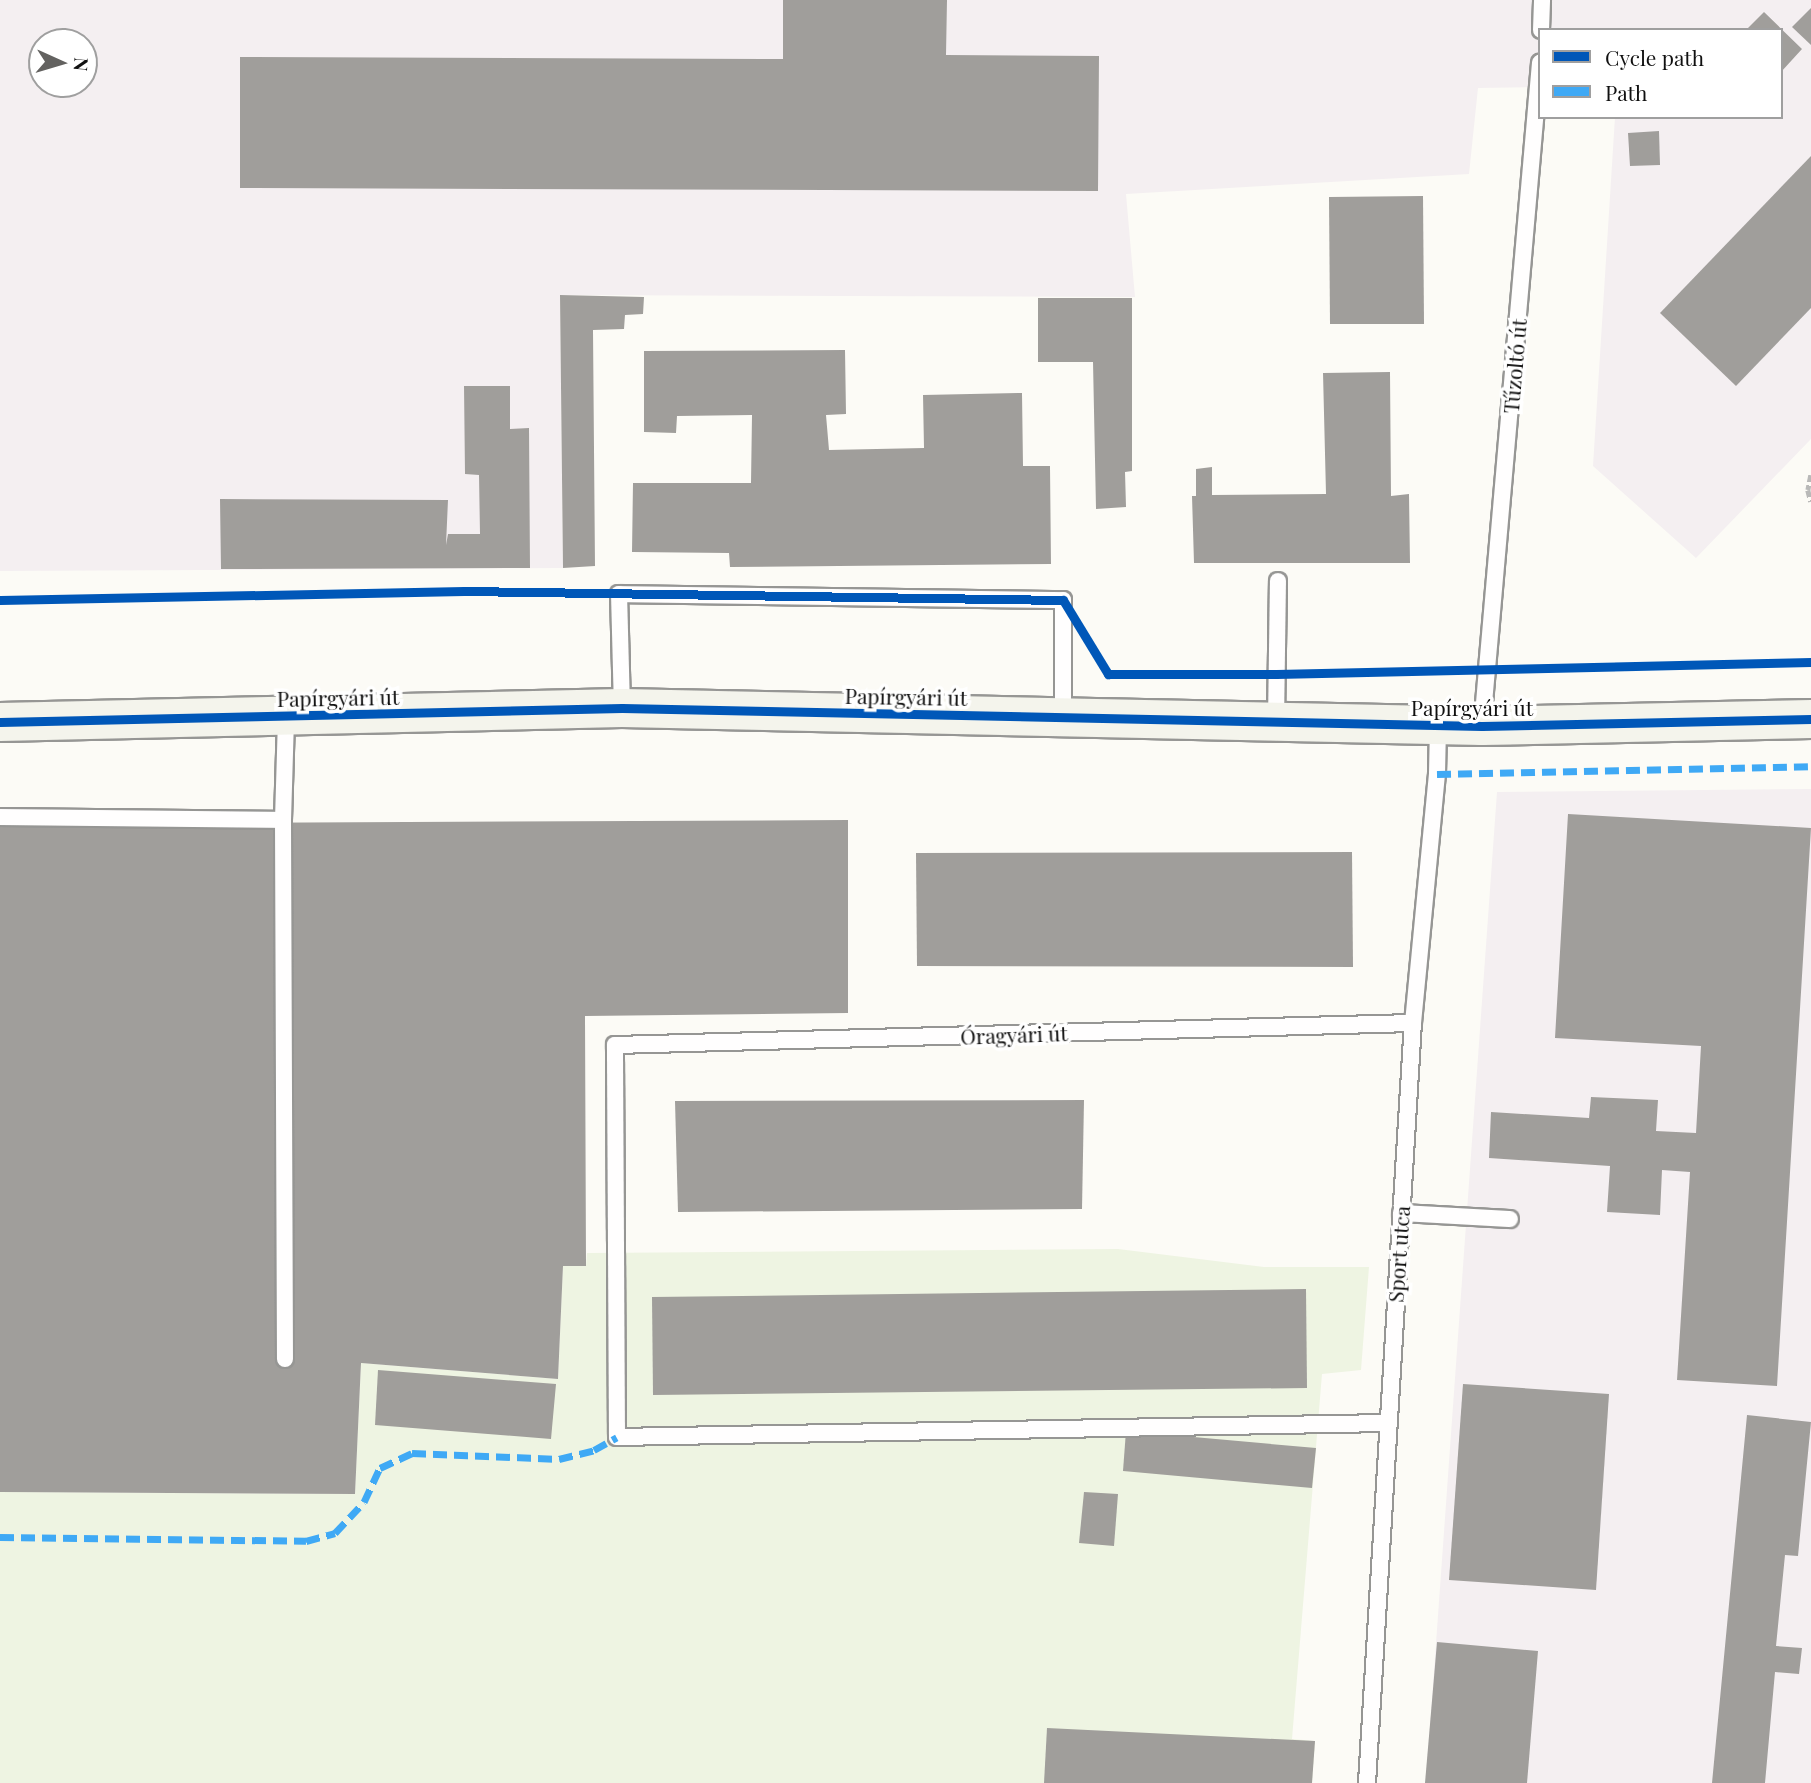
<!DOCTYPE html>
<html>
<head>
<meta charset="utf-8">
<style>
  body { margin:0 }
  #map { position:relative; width:1811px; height:1783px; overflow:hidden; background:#fcfbf6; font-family:"Playfair Display",serif }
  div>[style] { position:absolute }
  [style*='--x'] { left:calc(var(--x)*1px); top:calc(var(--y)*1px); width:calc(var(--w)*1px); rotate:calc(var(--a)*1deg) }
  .industrial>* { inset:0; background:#f4eff1 }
  .pitch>* { inset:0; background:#eef4e2 }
  .building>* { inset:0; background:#a09e9b }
  .path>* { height:4.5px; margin-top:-2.25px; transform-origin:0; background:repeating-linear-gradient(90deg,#b9b9b8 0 7px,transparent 0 10.5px) }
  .roads { filter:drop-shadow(2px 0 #969694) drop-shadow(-2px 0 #969694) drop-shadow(0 2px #969694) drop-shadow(0 -2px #969694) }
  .lane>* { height:16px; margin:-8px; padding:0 8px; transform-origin:8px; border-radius:8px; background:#fffefe }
  .secondary>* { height:38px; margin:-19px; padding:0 19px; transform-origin:19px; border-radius:19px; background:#f4f4ec }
  .quiet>* { height:7px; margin-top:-3.5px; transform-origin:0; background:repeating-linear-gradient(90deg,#3fa9f5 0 14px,transparent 0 21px) }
  .cycleway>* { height:9px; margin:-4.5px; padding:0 4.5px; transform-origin:4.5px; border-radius:4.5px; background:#0057b8 }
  span { translate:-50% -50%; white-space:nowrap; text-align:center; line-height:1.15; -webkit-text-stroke:7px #fff; paint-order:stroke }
  .street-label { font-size:21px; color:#101010 }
  .legend { position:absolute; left:1538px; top:28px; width:245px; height:91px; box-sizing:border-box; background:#fff; border:2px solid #9f9f9f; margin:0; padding:9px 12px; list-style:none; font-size:21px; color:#101010 }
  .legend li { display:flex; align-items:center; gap:14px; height:35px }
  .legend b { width:35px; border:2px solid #9f9f9f }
  .north { position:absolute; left:28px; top:28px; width:70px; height:70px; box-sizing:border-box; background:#fff; border:2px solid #9f9f9f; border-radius:50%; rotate:94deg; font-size:19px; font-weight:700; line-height:28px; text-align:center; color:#101010 }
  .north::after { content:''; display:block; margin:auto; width:24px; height:32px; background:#636260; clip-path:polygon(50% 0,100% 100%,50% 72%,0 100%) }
</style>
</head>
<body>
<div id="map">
  <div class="industrial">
    <i style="clip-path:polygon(evenodd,0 0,1811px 0,1811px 439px,1696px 558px,1593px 466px,1615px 117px,1781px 117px,1781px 30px,1540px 30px,1540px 87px,1478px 88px,1469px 174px,1126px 194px,1135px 297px,560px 295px,563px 568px,0 571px,0 0,42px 42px,84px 42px,84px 84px,42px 84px,42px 42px)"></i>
    <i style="clip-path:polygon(1811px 789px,1811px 1783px,1426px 1783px,1497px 792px)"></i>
  </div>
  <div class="pitch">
    <i style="clip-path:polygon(1118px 1249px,1264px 1267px,1369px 1267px,1361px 1370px,1322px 1374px,1292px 1739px,1315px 1741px,1312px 1783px,0 1783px,0 1492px,355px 1494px,361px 1363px,558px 1379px,563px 1266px,586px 1266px,587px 1253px)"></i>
  </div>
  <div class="building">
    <i style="clip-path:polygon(783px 0,947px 0,946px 55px,1099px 56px,1098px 191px,240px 188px,240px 57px,783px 59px)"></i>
    <i style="clip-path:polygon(1811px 8px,1811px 45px,1792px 27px)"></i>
    <i style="clip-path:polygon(1764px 12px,1802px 49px,1781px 72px,1781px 30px,1746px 30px)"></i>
    <i style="clip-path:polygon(1659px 131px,1660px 165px,1630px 166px,1628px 133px)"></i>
    <i style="clip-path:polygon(1811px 156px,1811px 308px,1736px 386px,1660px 313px)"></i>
    <i style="clip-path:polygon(1423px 196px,1424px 324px,1330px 324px,1329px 197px)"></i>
    <i style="clip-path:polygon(560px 295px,644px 297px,643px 314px,625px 315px,624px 329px,593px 330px,595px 566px,563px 568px)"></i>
    <i style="clip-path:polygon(1038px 298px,1132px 298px,1132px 471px,1125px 472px,1126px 507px,1096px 509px,1093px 362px,1038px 362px)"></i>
    <i style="clip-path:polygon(845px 350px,846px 414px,826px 415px,829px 450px,924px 448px,923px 395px,1022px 393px,1023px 466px,1050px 466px,1051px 564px,730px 567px,729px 553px,632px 552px,633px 483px,751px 483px,752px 415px,677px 416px,676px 433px,644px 432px,644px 351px)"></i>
    <i style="clip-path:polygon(1390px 372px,1391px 496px,1409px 494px,1410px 563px,1194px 563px,1192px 496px,1196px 496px,1196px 469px,1212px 467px,1212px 495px,1326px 494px,1323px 373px)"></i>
    <i style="clip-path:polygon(464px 386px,510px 386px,510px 429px,529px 428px,530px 568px,221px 569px,220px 499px,448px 500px,446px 545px,448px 534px,480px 534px,479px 475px,465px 474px)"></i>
    <i style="clip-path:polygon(1568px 814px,1811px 828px,1777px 1386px,1677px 1380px,1690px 1172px,1662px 1170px,1660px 1215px,1607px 1212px,1610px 1166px,1489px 1158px,1491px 1112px,1589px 1118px,1591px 1097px,1658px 1100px,1656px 1131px,1696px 1133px,1701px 1046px,1555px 1038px)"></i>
    <i style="clip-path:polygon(848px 820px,848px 1013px,585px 1016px,586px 1266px,563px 1266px,558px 1379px,361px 1363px,355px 1494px,0 1492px,0 824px)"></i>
    <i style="clip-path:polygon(1352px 852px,1353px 967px,917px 966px,916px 853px)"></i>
    <i style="clip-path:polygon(1084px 1100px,1082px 1209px,678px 1212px,675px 1101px)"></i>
    <i style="clip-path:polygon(1306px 1289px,1307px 1388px,653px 1395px,652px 1297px)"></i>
    <i style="clip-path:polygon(378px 1370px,556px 1384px,551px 1439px,375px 1425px)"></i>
    <i style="clip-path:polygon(1463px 1384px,1609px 1394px,1596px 1590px,1449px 1580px)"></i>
    <i style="clip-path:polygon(1747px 1415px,1811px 1422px,1798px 1556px,1785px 1555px,1776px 1646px,1802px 1648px,1799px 1674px,1775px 1672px,1765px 1783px,1712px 1783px)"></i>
    <i style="clip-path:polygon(1126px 1431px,1316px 1448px,1312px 1488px,1123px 1471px)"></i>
    <i style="clip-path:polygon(1084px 1492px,1118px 1494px,1114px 1546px,1079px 1543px)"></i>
    <i style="clip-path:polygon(1437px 1642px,1538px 1651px,1527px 1783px,1425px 1783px)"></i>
    <i style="clip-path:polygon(1047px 1728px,1315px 1741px,1312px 1783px,1044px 1783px)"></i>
  </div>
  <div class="path">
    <i style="--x:1811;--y:475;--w:15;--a:101"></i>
    <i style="--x:1808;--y:490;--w:12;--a:76"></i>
  </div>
  <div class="roads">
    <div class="lane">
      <i style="--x:1541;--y:30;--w:30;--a:-88"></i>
      <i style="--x:622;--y:708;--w:114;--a:-91.5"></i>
      <i style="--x:619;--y:594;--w:444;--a:0.8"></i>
      <i style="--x:1063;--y:600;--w:116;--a:90"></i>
      <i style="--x:1276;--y:722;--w:141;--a:-89.2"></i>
      <i style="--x:1482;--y:726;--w:666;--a:-85"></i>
      <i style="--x:0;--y:817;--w:283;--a:0.6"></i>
      <i style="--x:283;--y:820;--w:104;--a:-88.3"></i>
      <i style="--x:283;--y:820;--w:539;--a:89.79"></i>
      <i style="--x:1401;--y:1213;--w:109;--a:3.2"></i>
      <i style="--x:1387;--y:1423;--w:770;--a:178.96"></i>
      <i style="--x:617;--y:1437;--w:392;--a:-90.3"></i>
      <i style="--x:615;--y:1045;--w:798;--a:-1.58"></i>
      <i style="--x:1367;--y:1783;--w:761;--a:-86.54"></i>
      <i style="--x:1413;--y:1023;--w:250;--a:-84.5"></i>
      <i style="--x:1437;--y:774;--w:48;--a:-88.8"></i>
    </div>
    <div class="secondary">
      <i style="--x:0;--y:722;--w:622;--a:-1.29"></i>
      <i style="--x:622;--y:708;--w:860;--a:1.2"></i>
      <i style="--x:1482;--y:726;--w:329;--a:-1.2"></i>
    </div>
  </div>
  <div class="quiet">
    <i style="--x:1437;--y:774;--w:374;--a:-1.2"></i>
    <i style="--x:0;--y:1537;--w:306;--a:0.7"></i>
    <i style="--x:306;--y:1541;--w:30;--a:-15"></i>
    <i style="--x:335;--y:1533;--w:42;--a:-46.9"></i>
    <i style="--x:364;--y:1502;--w:38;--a:-65"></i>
    <i style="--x:380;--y:1468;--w:35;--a:-25"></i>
    <i style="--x:412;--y:1453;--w:147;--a:2.3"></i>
    <i style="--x:559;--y:1459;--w:36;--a:-14"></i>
    <i style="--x:594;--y:1450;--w:26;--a:-29"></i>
  </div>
  <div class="cycleway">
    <i style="--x:0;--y:600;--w:464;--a:-1.1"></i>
    <i style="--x:464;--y:591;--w:599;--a:0.86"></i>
    <i style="--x:1063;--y:600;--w:87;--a:58.7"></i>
    <i style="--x:1108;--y:674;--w:168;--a:0"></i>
    <i style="--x:1276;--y:674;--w:535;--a:-1.28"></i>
    <i style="--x:0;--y:722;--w:622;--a:-1.29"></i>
    <i style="--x:622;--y:708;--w:860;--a:1.2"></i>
    <i style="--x:1482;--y:726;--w:329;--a:-1.2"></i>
  </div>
  <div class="street-label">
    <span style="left:1514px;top:366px;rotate:-85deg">Tűzoltó út</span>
    <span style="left:906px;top:696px;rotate:1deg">Papírgyári út</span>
    <span style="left:338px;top:697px;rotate:-1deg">Papírgyári út</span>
    <span style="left:1472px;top:707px">Papírgyári út</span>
    <span style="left:1014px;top:1034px;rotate:-2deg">Óragyári út</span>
    <span style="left:1398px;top:1254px;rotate:-86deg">Sport utca</span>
  </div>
  <ul class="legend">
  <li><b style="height:9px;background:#0057b8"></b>Cycle path</li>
  <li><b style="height:9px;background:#3fa9f5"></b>Path</li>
  </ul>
  <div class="north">N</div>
</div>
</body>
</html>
